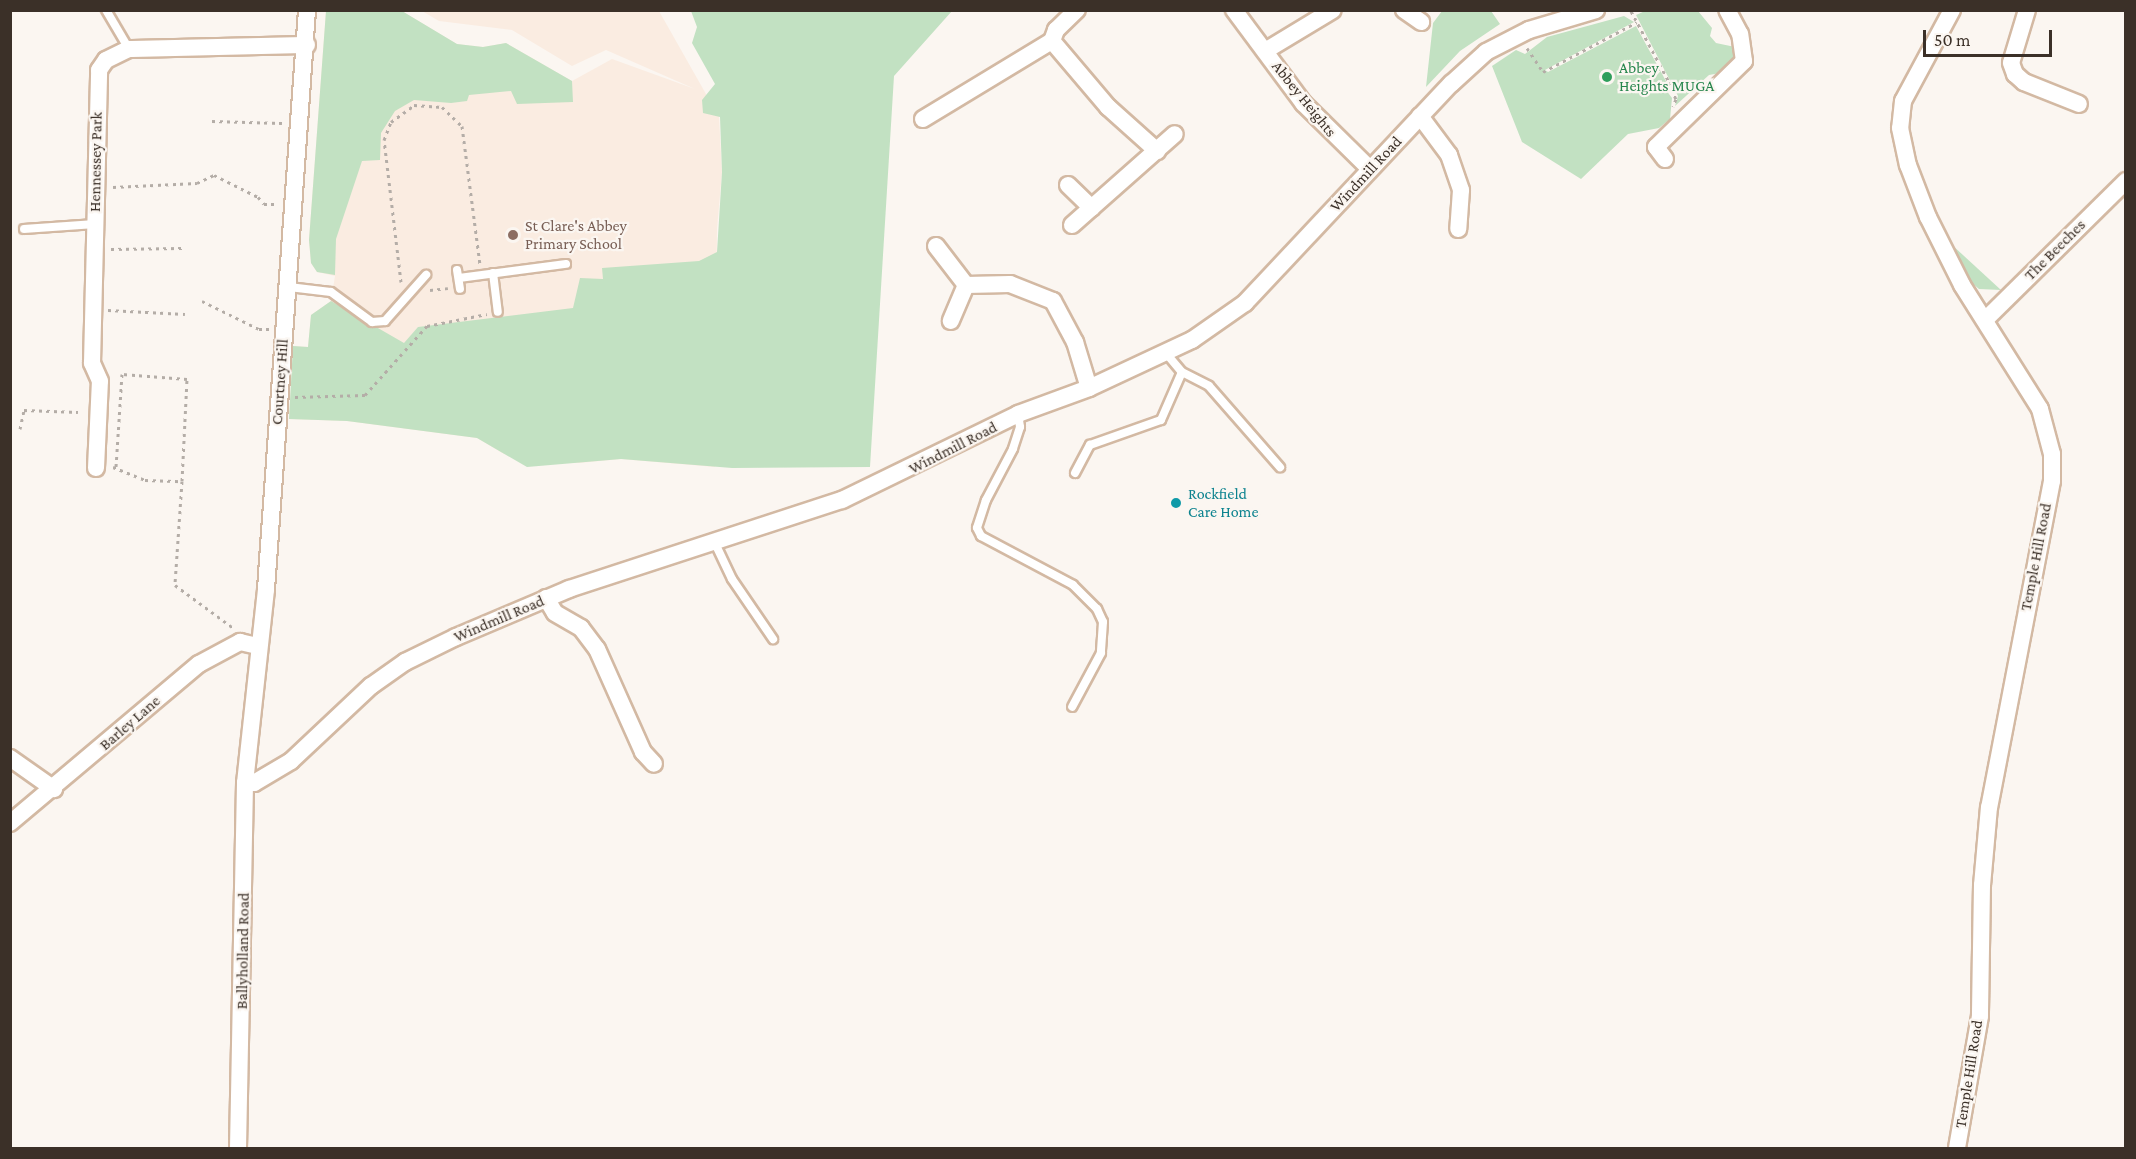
<!DOCTYPE html>
<html>
<head>
<meta charset="utf-8">
<style>
  body { margin:0 }
  #map { position:relative; width:2136px; height:1159px; overflow:hidden; background:#fbf6f1; font-family:"Crimson Pro",serif }
  div>[style] { position:absolute }
  [style*='--x'] { left:calc(var(--x)*1px); top:calc(var(--y)*1px); width:calc(var(--w)*1px); rotate:calc(var(--a)*1deg) }
  .built>* { inset:0; background:#faece1 }
  .green>* { inset:0; background:#c2e1c2 }
  .path>* { height:3px; margin-top:-1.5px; transform-origin:0; background:repeating-linear-gradient(90deg,#b4ada7 0 3px,transparent 0 7.5px) }
  .roads { filter:drop-shadow(2px 0 #d3b9a3) drop-shadow(-2px 0 #d3b9a3) drop-shadow(0 2px #d3b9a3) drop-shadow(0 -2px #d3b9a3) }
  .service>* { height:8px; margin:-4px; padding:0 4px; transform-origin:4px; border-radius:4px; background:#fff }
  .minor>* { height:16px; margin:-8px; padding:0 8px; transform-origin:8px; border-radius:8px; background:#fff }
  .dots>* { width:16px; height:16px; translate:-50% -50%; box-sizing:border-box; border:3px solid #fbf6f1; border-radius:50% }
  span { translate:-50% -50%; white-space:nowrap; text-align:center; line-height:1.15; -webkit-text-stroke:4.5px #fbf6f1; paint-order:stroke }
  .leisure-label { font-size:16px; color:#27864d }
  .left { translate:0 -50%; text-align:left }
  .street-label { font-size:16px; color:#3b3028 }
  .education-label { font-size:16px; color:#785e54 }
  .culture-label { font-size:16px; color:#0d838f }
  .frame { position:absolute; inset:0; border:12px solid #3b3028; pointer-events:none }
  .scale { position:absolute; left:1923px; top:30px; width:129px; height:27px; box-sizing:border-box; border:3px solid #3b3028; border-top:0; padding-left:8px; font-size:18px; line-height:21px; white-space:nowrap; color:#3b3028; -webkit-text-stroke:4px #fbf6f1; paint-order:stroke }
</style>
</head>
<body>
<div id="map">
  <div class="built">
    <i style="clip-path:polygon(326px 11px,402px 11px,457px 44px,483px 47px,506px 43px,572px 81px,612px 59px,695px 89px,606px 50px,572px 66px,512px 30px,439px 21px,422px 11px,659px 11px,719px 117px,722px 172px,717px 229px,715px 467px,621px 459px,579px 463px,504px 454px,477px 438px,347px 421px,289px 419px,293px 346px,308px 347px,311px 315px,331px 301px,335px 276px,317px 272px,311px 263px,309px 240px)"></i>
  </div>
  <div class="green">
    <i style="clip-path:polygon(326px 11px,402px 11px,457px 44px,483px 47px,506px 43px,572px 81px,573px 102px,517px 104px,511px 91px,469px 95px,467px 101px,451px 103px,414px 100px,395px 111px,381px 133px,380px 160px,362px 161px,336px 239px,335px 275px,317px 272px,311px 263px,309px 240px)"></i>
    <i style="clip-path:polygon(691px 11px,952px 11px,894px 76px,870px 467px,732px 468px,621px 459px,527px 467px,477px 438px,347px 421px,289px 419px,293px 346px,308px 347px,311px 315px,331px 301px,404px 343px,418px 327px,573px 308px,580px 278px,603px 279px,602px 268px,699px 261px,717px 252px,722px 172px,720px 117px,703px 113px,702px 100px,715px 84px,692px 43px,697px 27px)"></i>
    <i style="clip-path:polygon(1442px 11px,1491px 11px,1500px 24px,1460px 51px,1426px 87px,1433px 23px)"></i>
    <i style="clip-path:polygon(1645px 11px,1698px 11px,1712px 28px,1710px 36px,1716px 43px,1735px 47px,1736px 55px,1730px 65px,1720px 73px,1709px 75px,1675px 106px,1678px 96px,1636px 15px)"></i>
    <i style="clip-path:polygon(1624px 16px,1634px 22px,1545px 70px,1548px 72px,1636px 26px,1667px 83px,1663px 86px,1672px 98px,1670px 119px,1659px 128px,1628px 134px,1581px 179px,1522px 142px,1492px 66px,1516px 50px,1525px 54px,1547px 37px)"></i>
    <i style="clip-path:polygon(1951px 244px,2001px 290px,1979px 289px,1972px 283px)"></i>
  </div>
  <div class="path">
    <i style="--x:1631;--y:11;--w:81;--a:61.8"></i>
    <i style="--x:1669;--y:82;--w:18;--a:68"></i>
    <i style="--x:1676;--y:99;--w:8;--a:113"></i>
    <i style="--x:1527;--y:48;--w:29;--a:56"></i>
    <i style="--x:1543;--y:72;--w:106;--a:-28"></i>
    <i style="--x:212;--y:121;--w:70;--a:1.6"></i>
    <i style="--x:113;--y:187;--w:84;--a:-2.7"></i>
    <i style="--x:197;--y:183;--w:19;--a:-25"></i>
    <i style="--x:214;--y:175;--w:49;--a:26.6"></i>
    <i style="--x:258;--y:197;--w:9;--a:49"></i>
    <i style="--x:264;--y:204;--w:14;--a:0"></i>
    <i style="--x:111;--y:249;--w:71;--a:-0.8"></i>
    <i style="--x:401;--y:282;--w:143;--a:-96.8"></i>
    <i style="--x:384;--y:140;--w:19;--a:-69"></i>
    <i style="--x:391;--y:122;--w:29;--a:-36"></i>
    <i style="--x:414;--y:105;--w:28;--a:4"></i>
    <i style="--x:442;--y:107;--w:28;--a:44"></i>
    <i style="--x:462;--y:126;--w:140;--a:82.6"></i>
    <i style="--x:430;--y:290;--w:18;--a:-6"></i>
    <i style="--x:202;--y:301;--w:64;--a:26.2"></i>
    <i style="--x:259;--y:329;--w:10;--a:0"></i>
    <i style="--x:108;--y:310;--w:77;--a:3"></i>
    <i style="--x:295;--y:397;--w:70;--a:-1.6"></i>
    <i style="--x:365;--y:395;--w:93;--a:-48.1"></i>
    <i style="--x:427;--y:326;--w:61;--a:-11.3"></i>
    <i style="--x:20;--y:429;--w:19;--a:-78"></i>
    <i style="--x:24;--y:410;--w:54;--a:2.1"></i>
    <i style="--x:113;--y:467;--w:35;--a:22"></i>
    <i style="--x:145;--y:480;--w:37;--a:2"></i>
    <i style="--x:182;--y:481;--w:102;--a:-87.2"></i>
    <i style="--x:187;--y:379;--w:65;--a:-175.6"></i>
    <i style="--x:122;--y:374;--w:93;--a:93.7"></i>
    <i style="--x:182;--y:481;--w:104;--a:93.9"></i>
    <i style="--x:175;--y:585;--w:71;--a:36.4"></i>
  </div>
  <div class="roads">
    <div class="service">
      <i style="--x:106;--y:10;--w:45;--a:59.5"></i>
      <i style="--x:24;--y:229;--w:71;--a:-4"></i>
      <i style="--x:457;--y:270;--w:19;--a:81"></i>
      <i style="--x:493;--y:273;--w:39;--a:83"></i>
      <i style="--x:459;--y:278;--w:108;--a:-7.5"></i>
      <i style="--x:289;--y:287;--w:42;--a:6.8"></i>
      <i style="--x:331;--y:292;--w:51;--a:36.2"></i>
      <i style="--x:372;--y:322;--w:13;--a:-4"></i>
      <i style="--x:385;--y:321;--w:62;--a:-48.3"></i>
      <i style="--x:1165;--y:352;--w:26;--a:50"></i>
      <i style="--x:1182;--y:372;--w:30;--a:27"></i>
      <i style="--x:1209;--y:386;--w:108;--a:48.8"></i>
      <i style="--x:1018;--y:414;--w:13;--a:81"></i>
      <i style="--x:1020;--y:427;--w:23;--a:108"></i>
      <i style="--x:1013;--y:449;--w:58;--a:117.9"></i>
      <i style="--x:986;--y:500;--w:29;--a:108"></i>
      <i style="--x:977;--y:528;--w:9;--a:63"></i>
      <i style="--x:981;--y:536;--w:104;--a:28"></i>
      <i style="--x:1073;--y:585;--w:34;--a:45"></i>
      <i style="--x:1097;--y:609;--w:14;--a:65"></i>
      <i style="--x:1103;--y:622;--w:31;--a:94"></i>
      <i style="--x:1101;--y:653;--w:61;--a:118.2"></i>
      <i style="--x:1075;--y:473;--w:32;--a:-62"></i>
      <i style="--x:1090;--y:445;--w:75;--a:-19.4"></i>
      <i style="--x:1161;--y:420;--w:52;--a:-66.4"></i>
      <i style="--x:713;--y:539;--w:44;--a:64.6"></i>
      <i style="--x:732;--y:579;--w:73;--a:55.7"></i>
    </div>
    <div class="minor">
      <i style="--x:1234;--y:10;--w:116;--a:53.4"></i>
      <i style="--x:1303;--y:103;--w:94;--a:44.6"></i>
      <i style="--x:1404;--y:10;--w:21;--a:35"></i>
      <i style="--x:1952;--y:10;--w:103;--a:118.3"></i>
      <i style="--x:1903;--y:101;--w:27;--a:96"></i>
      <i style="--x:1900;--y:128;--w:38;--a:78"></i>
      <i style="--x:1908;--y:165;--w:56;--a:69"></i>
      <i style="--x:1928;--y:217;--w:76;--a:63.4"></i>
      <i style="--x:1962;--y:285;--w:146;--a:57.8"></i>
      <i style="--x:2040;--y:409;--w:47;--a:75.1"></i>
      <i style="--x:2052;--y:454;--w:27;--a:90"></i>
      <i style="--x:2052;--y:481;--w:332;--a:100.9"></i>
      <i style="--x:1989;--y:807;--w:78;--a:95.1"></i>
      <i style="--x:1982;--y:885;--w:131;--a:90.9"></i>
      <i style="--x:1980;--y:1016;--w:134;--a:99.9"></i>
      <i style="--x:2027;--y:10;--w:55;--a:106.8"></i>
      <i style="--x:2011;--y:63;--w:12;--a:70"></i>
      <i style="--x:2015;--y:74;--w:12;--a:42"></i>
      <i style="--x:2024;--y:82;--w:59;--a:21.8"></i>
      <i style="--x:1052;--y:41;--w:87;--a:49.7"></i>
      <i style="--x:1108;--y:107;--w:66;--a:41.9"></i>
      <i style="--x:1265;--y:51;--w:79;--a:-31.1"></i>
      <i style="--x:1420;--y:116;--w:49;--a:53.4"></i>
      <i style="--x:1449;--y:155;--w:37;--a:71"></i>
      <i style="--x:1461;--y:190;--w:39;--a:94"></i>
      <i style="--x:923;--y:119;--w:151;--a:-31.2"></i>
      <i style="--x:1052;--y:41;--w:12;--a:-70"></i>
      <i style="--x:1056;--y:30;--w:29;--a:-44"></i>
      <i style="--x:1665;--y:159;--w:15;--a:-127"></i>
      <i style="--x:1656;--y:147;--w:123;--a:-44.3"></i>
      <i style="--x:1744;--y:61;--w:27;--a:-98"></i>
      <i style="--x:1740;--y:34;--w:27;--a:-118"></i>
      <i style="--x:1068;--y:185;--w:33;--a:44"></i>
      <i style="--x:1072;--y:225;--w:137;--a:-41.5"></i>
      <i style="--x:936;--y:246;--w:49;--a:52.4"></i>
      <i style="--x:966;--y:285;--w:39;--a:113"></i>
      <i style="--x:966;--y:285;--w:44;--a:-1.3"></i>
      <i style="--x:1010;--y:284;--w:46;--a:21.6"></i>
      <i style="--x:1053;--y:301;--w:47;--a:61.8"></i>
      <i style="--x:1075;--y:342;--w:48;--a:73.1"></i>
      <i style="--x:1985;--y:320;--w:198;--a:-44.6"></i>
      <i style="--x:96;--y:468;--w:87;--a:-87.4"></i>
      <i style="--x:100;--y:381;--w:20;--a:-114"></i>
      <i style="--x:92;--y:363;--w:293;--a:-88.6"></i>
      <i style="--x:99;--y:70;--w:12;--a:-55"></i>
      <i style="--x:106;--y:60;--w:25;--a:-26"></i>
      <i style="--x:129;--y:49;--w:178;--a:-1.3"></i>
      <i style="--x:546;--y:598;--w:17;--a:59"></i>
      <i style="--x:555;--y:613;--w:30;--a:30"></i>
      <i style="--x:581;--y:628;--w:26;--a:53"></i>
      <i style="--x:597;--y:649;--w:113;--a:65.9"></i>
      <i style="--x:643;--y:752;--w:16;--a:47"></i>
      <i style="--x:10;--y:758;--w:54;--a:35.2"></i>
      <i style="--x:245;--y:783;--w:9;--a:0"></i>
      <i style="--x:254;--y:783;--w:43;--a:-30.7"></i>
      <i style="--x:291;--y:761;--w:110;--a:-43.2"></i>
      <i style="--x:371;--y:686;--w:42;--a:-35.2"></i>
      <i style="--x:405;--y:662;--w:57;--a:-26.1"></i>
      <i style="--x:456;--y:637;--w:123;--a:-23"></i>
      <i style="--x:569;--y:589;--w:287;--a:-18.1"></i>
      <i style="--x:842;--y:500;--w:196;--a:-26"></i>
      <i style="--x:1018;--y:414;--w:76;--a:-20.1"></i>
      <i style="--x:1089;--y:388;--w:114;--a:-25"></i>
      <i style="--x:1192;--y:340;--w:65;--a:-34.9"></i>
      <i style="--x:1245;--y:303;--w:301;--a:-46.8"></i>
      <i style="--x:1451;--y:84;--w:47;--a:-42.4"></i>
      <i style="--x:1486;--y:52;--w:48;--a:-27.1"></i>
      <i style="--x:1529;--y:30;--w:70;--a:-16.6"></i>
      <i style="--x:10;--y:823;--w:247;--a:-40.1"></i>
      <i style="--x:199;--y:664;--w:47;--a:-28.2"></i>
      <i style="--x:240;--y:642;--w:18;--a:13"></i>
      <i style="--x:238;--y:1148;--w:365;--a:-88.9"></i>
      <i style="--x:245;--y:783;--w:195;--a:-83.8"></i>
      <i style="--x:266;--y:589;--w:580;--a:-85.95"></i>
    </div>
  </div>
  <div class="dots">
    <i style="left:1607px;top:77px;background:#2e9e5b"></i>
    <i style="left:513px;top:235px;background:#8d6e63"></i>
    <i style="left:1176px;top:503px;background:#0f9aa8"></i>
  </div>
  <div class="leisure-label">
    <span class="left" style="left:1619px;top:77px">Abbey<br>Heights MUGA</span>
  </div>
  <div class="street-label">
    <span style="left:1304px;top:99px;rotate:51deg">Abbey Heights</span>
    <span style="left:96px;top:162px;rotate:-89deg">Hennessey Park</span>
    <span style="left:1366px;top:174px;rotate:-47deg">Windmill Road</span>
    <span style="left:2055px;top:250px;rotate:-45deg">The Beeches</span>
    <span style="left:280px;top:382px;rotate:-86deg">Courtney Hill</span>
    <span style="left:953px;top:448px;rotate:-27deg">Windmill Road</span>
    <span style="left:2036px;top:557px;rotate:-79deg">Temple Hill Road</span>
    <span style="left:499px;top:619px;rotate:-23deg">Windmill Road</span>
    <span style="left:130px;top:723px;rotate:-41deg">Barley Lane</span>
    <span style="left:243px;top:951px;rotate:-89deg">Ballyholland Road</span>
    <span style="left:1969px;top:1074px;rotate:-81deg">Temple Hill Road</span>
  </div>
  <div class="education-label">
    <span class="left" style="left:525px;top:235px">St Clare's Abbey<br>Primary School</span>
  </div>
  <div class="culture-label">
    <span class="left" style="left:1188px;top:503px">Rockfield<br>Care Home</span>
  </div>
  <div class="frame"></div>
  <div class="scale">50 m</div>
</div>
</body>
</html>
